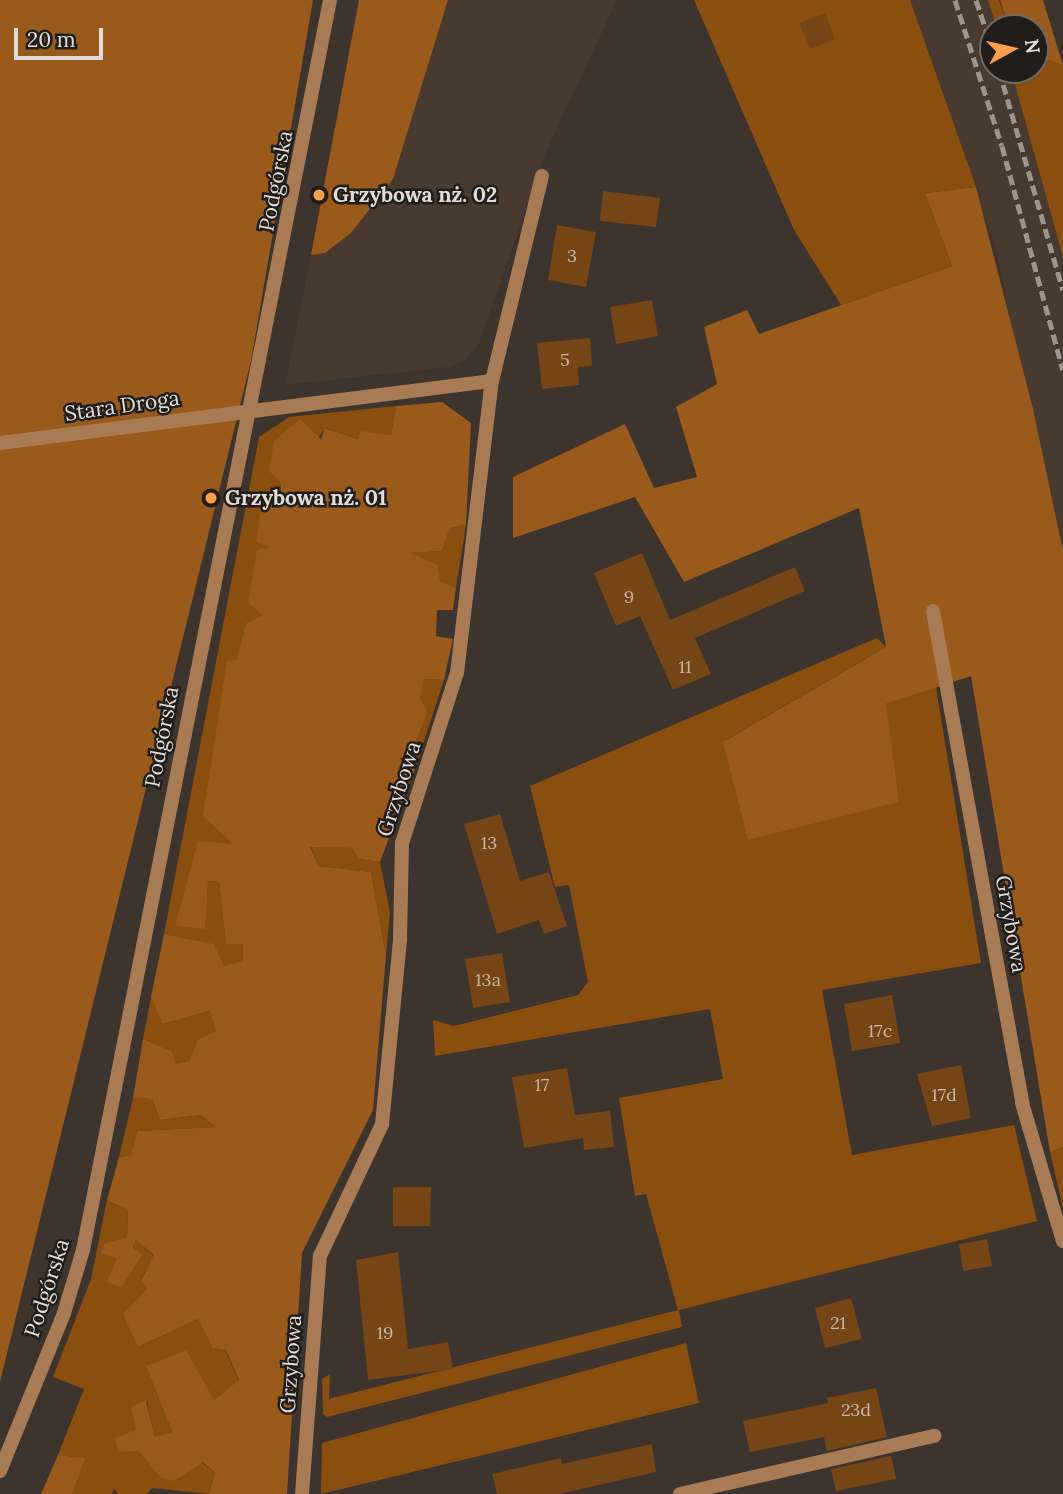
<!DOCTYPE html>
<html>
<head>
<meta charset="utf-8">
<style>
  body { margin:0 }
  #map { position:relative; width:1063px; height:1494px; overflow:hidden; background:#3d342e; font-family:Lora,serif }
  div>[style] { position:absolute }
  [style*='--x'] { left:calc(var(--x)*1px); top:calc(var(--y)*1px); width:calc(var(--w)*1px); rotate:calc(var(--a)*1deg) }
  .built>* { inset:0; background:#483a2f }
  .green>* { inset:0; background:#8a4e0e }
  .forest>* { inset:0; background:#995a1b }
  .building>* { inset:0; background:#754516 }
  .minor>* { height:14px; margin:-7px; padding:0 7px; transform-origin:7px; border-radius:7px; background:#a87b55 }
  .rail>* { height:5px; margin-top:-2.5px; transform-origin:0; background:repeating-linear-gradient(90deg,#9b948f 0 10px,transparent 0 15px) }
  .dots>* { width:19px; height:19px; translate:-50% -50%; box-sizing:border-box; border:4px solid #211d1a; border-radius:50% }
  span { translate:-50% -50%; white-space:nowrap; text-align:center; line-height:1.15; -webkit-text-stroke:5px #211d1a; paint-order:stroke }
  .number-label { font-size:18px; color:#c6b6a7 }
  .number-label span { -webkit-text-stroke-width:0 }
  .street-label { font-size:21px; color:#e1dcd7 }
  .poi-label { font-size:21px; color:#e1dcd7; font-weight:700 }
  .left { translate:0 -50%; text-align:left }
  .north { position:absolute; left:979px; top:14px; width:70px; height:70px; box-sizing:border-box; background:#211d1a; border:2px solid #6e6966; border-radius:50%; rotate:82deg; font-size:19px; font-weight:700; line-height:28px; text-align:center; color:#e1dcd7 }
  .north::after { content:''; display:block; margin:auto; width:24px; height:32px; background:#f99f4d; clip-path:polygon(50% 0,100% 100%,50% 72%,0 100%) }
  .scale { position:absolute; left:14px; top:28px; width:89px; height:32px; box-sizing:border-box; border:4px solid #e1dcd7; border-top:0; padding-left:9px; font-size:21px; line-height:24px; white-space:nowrap; color:#e1dcd7; -webkit-text-stroke:5px #211d1a; paint-order:stroke }
</style>
</head>
<body>
<div id="map">
  <div class="built">
    <i style="clip-path:polygon(448px 0,617px 0,545px 154px,479px 343px,465px 361px,449px 367px,285px 385px,311px 255px,325px 253px,393px 179px)"></i>
    <i style="clip-path:polygon(909px 0,999px 0,1009px 28px,993px 28px,993px 70px,1024px 70px,1063px 181px,1063px 561px,1059px 562px,997px 252px)"></i>
  </div>
  <div class="green">
    <i style="clip-path:polygon(694px 0,910px 0,976px 187px,925px 193px,952px 266px,841px 305px,794px 230px)"></i>
    <i style="clip-path:polygon(988px 0,999px 0,1009px 28px,997px 28px)"></i>
    <i style="clip-path:polygon(1035px 56px,1063px 65px,1063px 257px,1011px 70px,1035px 70px)"></i>
    <i style="clip-path:polygon(396px 406px,391px 435px,361px 432px,358px 439px,326px 428px,281px 483px,264px 615px,246px 623px,236px 660px,234px 845px,208px 881px,219px 882px,226px 944px,244px 944px,243px 962px,224px 966px,213px 944px,164px 934px,259px 437px,289px 417px)"></i>
    <i style="clip-path:polygon(466px 525px,456px 588px,439px 581px,408px 553px,442px 551px,450px 528px)"></i>
    <i style="clip-path:polygon(877px 638px,886px 647px,726px 740px,886px 704px,936px 687px,981px 963px,822px 990px,852px 1155px,1014px 1125px,1037px 1221px,679px 1310px,682px 1327px,327px 1417px,323px 1414px,322px 1379px,330px 1374px,329px 1399px,678px 1310px,646px 1194px,635px 1196px,619px 1098px,723px 1079px,710px 1009px,435px 1056px,433px 1020px,454px 1026px,578px 995px,588px 982px,569px 885px,555px 887px,530px 786px)"></i>
    <i style="clip-path:polygon(424px 679px,444px 680px,416px 766px,408px 761px,428px 712px,419px 699px)"></i>
    <i style="clip-path:polygon(310px 846px,352px 848px,359px 859px,380px 862px,390px 912px,386px 955px,371px 872px,319px 866px)"></i>
    <i style="clip-path:polygon(151px 997px,162px 1024px,210px 1011px,216px 1031px,198px 1039px,189px 1061px,174px 1063px,172px 1051px,143px 1039px)"></i>
    <i style="clip-path:polygon(133px 1098px,152px 1099px,160px 1120px,201px 1115px,217px 1127px,137px 1131px,131px 1155px,119px 1157px)"></i>
    <i style="clip-path:polygon(1063px 1147px,1063px 1208px,1050px 1152px)"></i>
    <i style="clip-path:polygon(107px 1200px,128px 1210px,127px 1237px,104px 1243px,101px 1253px,117px 1257px,133px 1248px,136px 1239px,154px 1256px,141px 1279px,147px 1289px,138px 1347px,198px 1319px,212px 1348px,225px 1349px,239px 1381px,214px 1400px,146px 1366px,172px 1432px,155px 1438px,147px 1401px,136px 1430px,118px 1451px,138px 1451px,160px 1477px,202px 1462px,215px 1473px,209px 1494px,152px 1488px,147px 1494px,118px 1494px,114px 1489px,112px 1494px,72px 1494px,86px 1458px,58px 1455px,84px 1389px,53px 1377px,91px 1279px)"></i>
    <i style="clip-path:polygon(686px 1343px,699px 1403px,321px 1494px,322px 1443px)"></i>
  </div>
  <div class="forest">
    <i style="clip-path:polygon(0 0,313px 0,251px 361px,0 1382px)"></i>
    <i style="clip-path:polygon(359px 0,448px 0,393px 179px,351px 233px,325px 253px,311px 255px)"></i>
    <i style="clip-path:polygon(1000px 0,1043px 0,1063px 65px,1035px 56px,1035px 28px,1009px 28px)"></i>
    <i style="clip-path:polygon(976px 187px,1033px 409px,1063px 551px,1063px 1147px,1050px 1152px,971px 676px,886px 704px,899px 802px,748px 840px,723px 742px,886px 647px,859px 508px,684px 582px,635px 497px,513px 538px,513px 477px,625px 424px,654px 488px,697px 477px,676px 407px,717px 384px,704px 327px,747px 310px,759px 334px,952px 266px,925px 193px)"></i>
    <i style="clip-path:polygon(442px 402px,471px 423px,466px 525px,450px 528px,442px 551px,410px 553px,437px 565px,440px 581px,456px 588px,453px 610px,437px 610px,436px 636px,453px 639px,444px 680px,424px 679px,420px 699px,428px 712px,408px 761px,416px 766px,380px 862px,359px 859px,352px 848px,310px 847px,319px 866px,371px 872px,386px 955px,373px 1110px,302px 1253px,287px 1494px,209px 1494px,215px 1473px,203px 1462px,174px 1481px,160px 1477px,138px 1451px,118px 1452px,115px 1438px,136px 1430px,131px 1407px,146px 1400px,155px 1437px,172px 1432px,146px 1366px,186px 1350px,214px 1400px,239px 1380px,226px 1350px,212px 1348px,198px 1319px,138px 1347px,123px 1314px,147px 1289px,141px 1280px,154px 1255px,136px 1240px,133px 1248px,142px 1255px,121px 1288px,107px 1282px,117px 1258px,101px 1253px,104px 1243px,127px 1237px,128px 1210px,107px 1200px,119px 1157px,131px 1155px,137px 1131px,216px 1127px,201px 1115px,160px 1120px,152px 1099px,133px 1098px,143px 1039px,172px 1051px,175px 1063px,189px 1061px,198px 1039px,216px 1031px,210px 1011px,162px 1024px,151px 997px,164px 934px,214px 944px,224px 966px,243px 961px,243px 944px,226px 944px,219px 882px,208px 881px,205px 929px,175px 926px,198px 841px,233px 844px,203px 816px,227px 661px,236px 660px,246px 623px,263px 615px,248px 603px,257px 550px,272px 547px,256px 542px,261px 508px,280px 505px,281px 483px,269px 471px,274px 441px,300px 419px,321px 439px,325px 428px,358px 439px,361px 431px,391px 435px,396px 406px)"></i>
    <i style="clip-path:polygon(58px 1455px,86px 1458px,72px 1494px,41px 1494px)"></i>
  </div>
  <div class="building">
    <i style="clip-path:polygon(825px 13px,835px 39px,810px 49px,799px 23px)"></i>
    <i style="clip-path:polygon(603px 191px,660px 198px,656px 227px,600px 221px)"></i>
    <i style="clip-path:polygon(557px 225px,596px 232px,586px 287px,548px 280px)"></i>
    <i style="clip-path:polygon(652px 300px,658px 336px,616px 344px,610px 307px)"></i>
    <i style="clip-path:polygon(590px 338px,592px 366px,578px 367px,579px 385px,542px 389px,537px 343px)"></i>
    <i style="clip-path:polygon(642px 553px,670px 620px,795px 567px,805px 591px,695px 638px,711px 674px,673px 690px,640px 616px,616px 626px,594px 573px)"></i>
    <i style="clip-path:polygon(500px 814px,520px 881px,549px 872px,567px 926px,544px 934px,539px 920px,497px 934px,464px 824px)"></i>
    <i style="clip-path:polygon(502px 953px,510px 1002px,473px 1008px,465px 959px)"></i>
    <i style="clip-path:polygon(892px 995px,900px 1043px,852px 1051px,844px 1004px)"></i>
    <i style="clip-path:polygon(961px 1065px,971px 1118px,932px 1126px,917px 1074px)"></i>
    <i style="clip-path:polygon(567px 1068px,575px 1115px,610px 1111px,614px 1147px,584px 1150px,583px 1138px,524px 1148px,512px 1077px)"></i>
    <i style="clip-path:polygon(393px 1187px,431px 1187px,430px 1226px,393px 1226px)"></i>
    <i style="clip-path:polygon(987px 1239px,992px 1266px,963px 1271px,959px 1244px)"></i>
    <i style="clip-path:polygon(398px 1252px,408px 1349px,448px 1342px,453px 1369px,368px 1380px,356px 1260px)"></i>
    <i style="clip-path:polygon(851px 1298px,862px 1339px,825px 1348px,815px 1308px)"></i>
    <i style="clip-path:polygon(876px 1388px,887px 1437px,827px 1451px,824px 1437px,750px 1452px,743px 1421px,828px 1403px,827px 1398px)"></i>
    <i style="clip-path:polygon(652px 1444px,656px 1472px,559px 1494px,497px 1494px,492px 1474px,561px 1458px,562px 1464px)"></i>
    <i style="clip-path:polygon(891px 1456px,896px 1479px,836px 1491px,831px 1469px)"></i>
  </div>
  <div class="minor">
    <i style="--x:0;--y:443;--w:496;--a:-7.2"></i>
    <i style="--x:933;--y:611;--w:500;--a:79.7"></i>
    <i style="--x:1022;--y:1103;--w:144;--a:73.5"></i>
    <i style="--x:0;--y:1471;--w:170;--a:-67.9"></i>
    <i style="--x:64;--y:1313;--w:66;--a:-73.2"></i>
    <i style="--x:83;--y:1250;--w:1274;--a:-78.82"></i>
    <i style="--x:302;--y:1494;--w:239;--a:-85.7"></i>
    <i style="--x:320;--y:1256;--w:146;--a:-64.8"></i>
    <i style="--x:382;--y:1124;--w:186;--a:-84.4"></i>
    <i style="--x:400;--y:939;--w:96;--a:-88.8"></i>
    <i style="--x:402;--y:843;--w:179;--a:-72.1"></i>
    <i style="--x:457;--y:673;--w:294;--a:-83.2"></i>
    <i style="--x:492;--y:381;--w:211;--a:-76.3"></i>
    <i style="--x:680;--y:1494;--w:261;--a:-12.9"></i>
  </div>
  <div class="rail">
    <i style="--x:955;--y:0;--w:153;--a:72.2"></i>
    <i style="--x:1002;--y:146;--w:232;--a:74.8"></i>
    <i style="--x:976;--y:0;--w:54;--a:71.6"></i>
    <i style="--x:999;--y:70;--w:229;--a:73.8"></i>
  </div>
  <div class="dots">
    <i style="left:319px;top:195px;background:#f99f4d"></i>
    <i style="left:211px;top:498px;background:#f99f4d"></i>
  </div>
  <div class="number-label">
    <span style="left:572px;top:256px">3</span>
    <span style="left:565px;top:360px">5</span>
    <span style="left:629px;top:597px">9</span>
    <span style="left:685px;top:667px">11</span>
    <span style="left:489px;top:843px">13</span>
    <span style="left:488px;top:980px">13a</span>
    <span style="left:880px;top:1031px">17c</span>
    <span style="left:542px;top:1085px">17</span>
    <span style="left:944px;top:1095px">17d</span>
    <span style="left:838px;top:1323px">21</span>
    <span style="left:385px;top:1333px">19</span>
    <span style="left:856px;top:1410px">23d</span>
  </div>
  <div class="street-label">
    <span style="left:276px;top:181px;rotate:-79deg">Podgórska</span>
    <span style="left:122px;top:406px;rotate:-8deg">Stara Droga</span>
    <span style="left:162px;top:737px;rotate:-79deg">Podgórska</span>
    <span style="left:399px;top:789px;rotate:-72deg">Grzybowa</span>
    <span style="left:1011px;top:924px;rotate:80deg">Grzybowa</span>
    <span style="left:47px;top:1288px;rotate:-72deg">Podgórska</span>
    <span style="left:291px;top:1364px;rotate:-86deg">Grzybowa</span>
  </div>
  <div class="poi-label">
    <span class="left" style="left:333px;top:195px">Grzybowa nż. 02</span>
    <span class="left" style="left:225px;top:498px">Grzybowa nż. 01</span>
  </div>
  <div class="north">N</div>
  <div class="scale">20 m</div>
</div>
</body>
</html>
